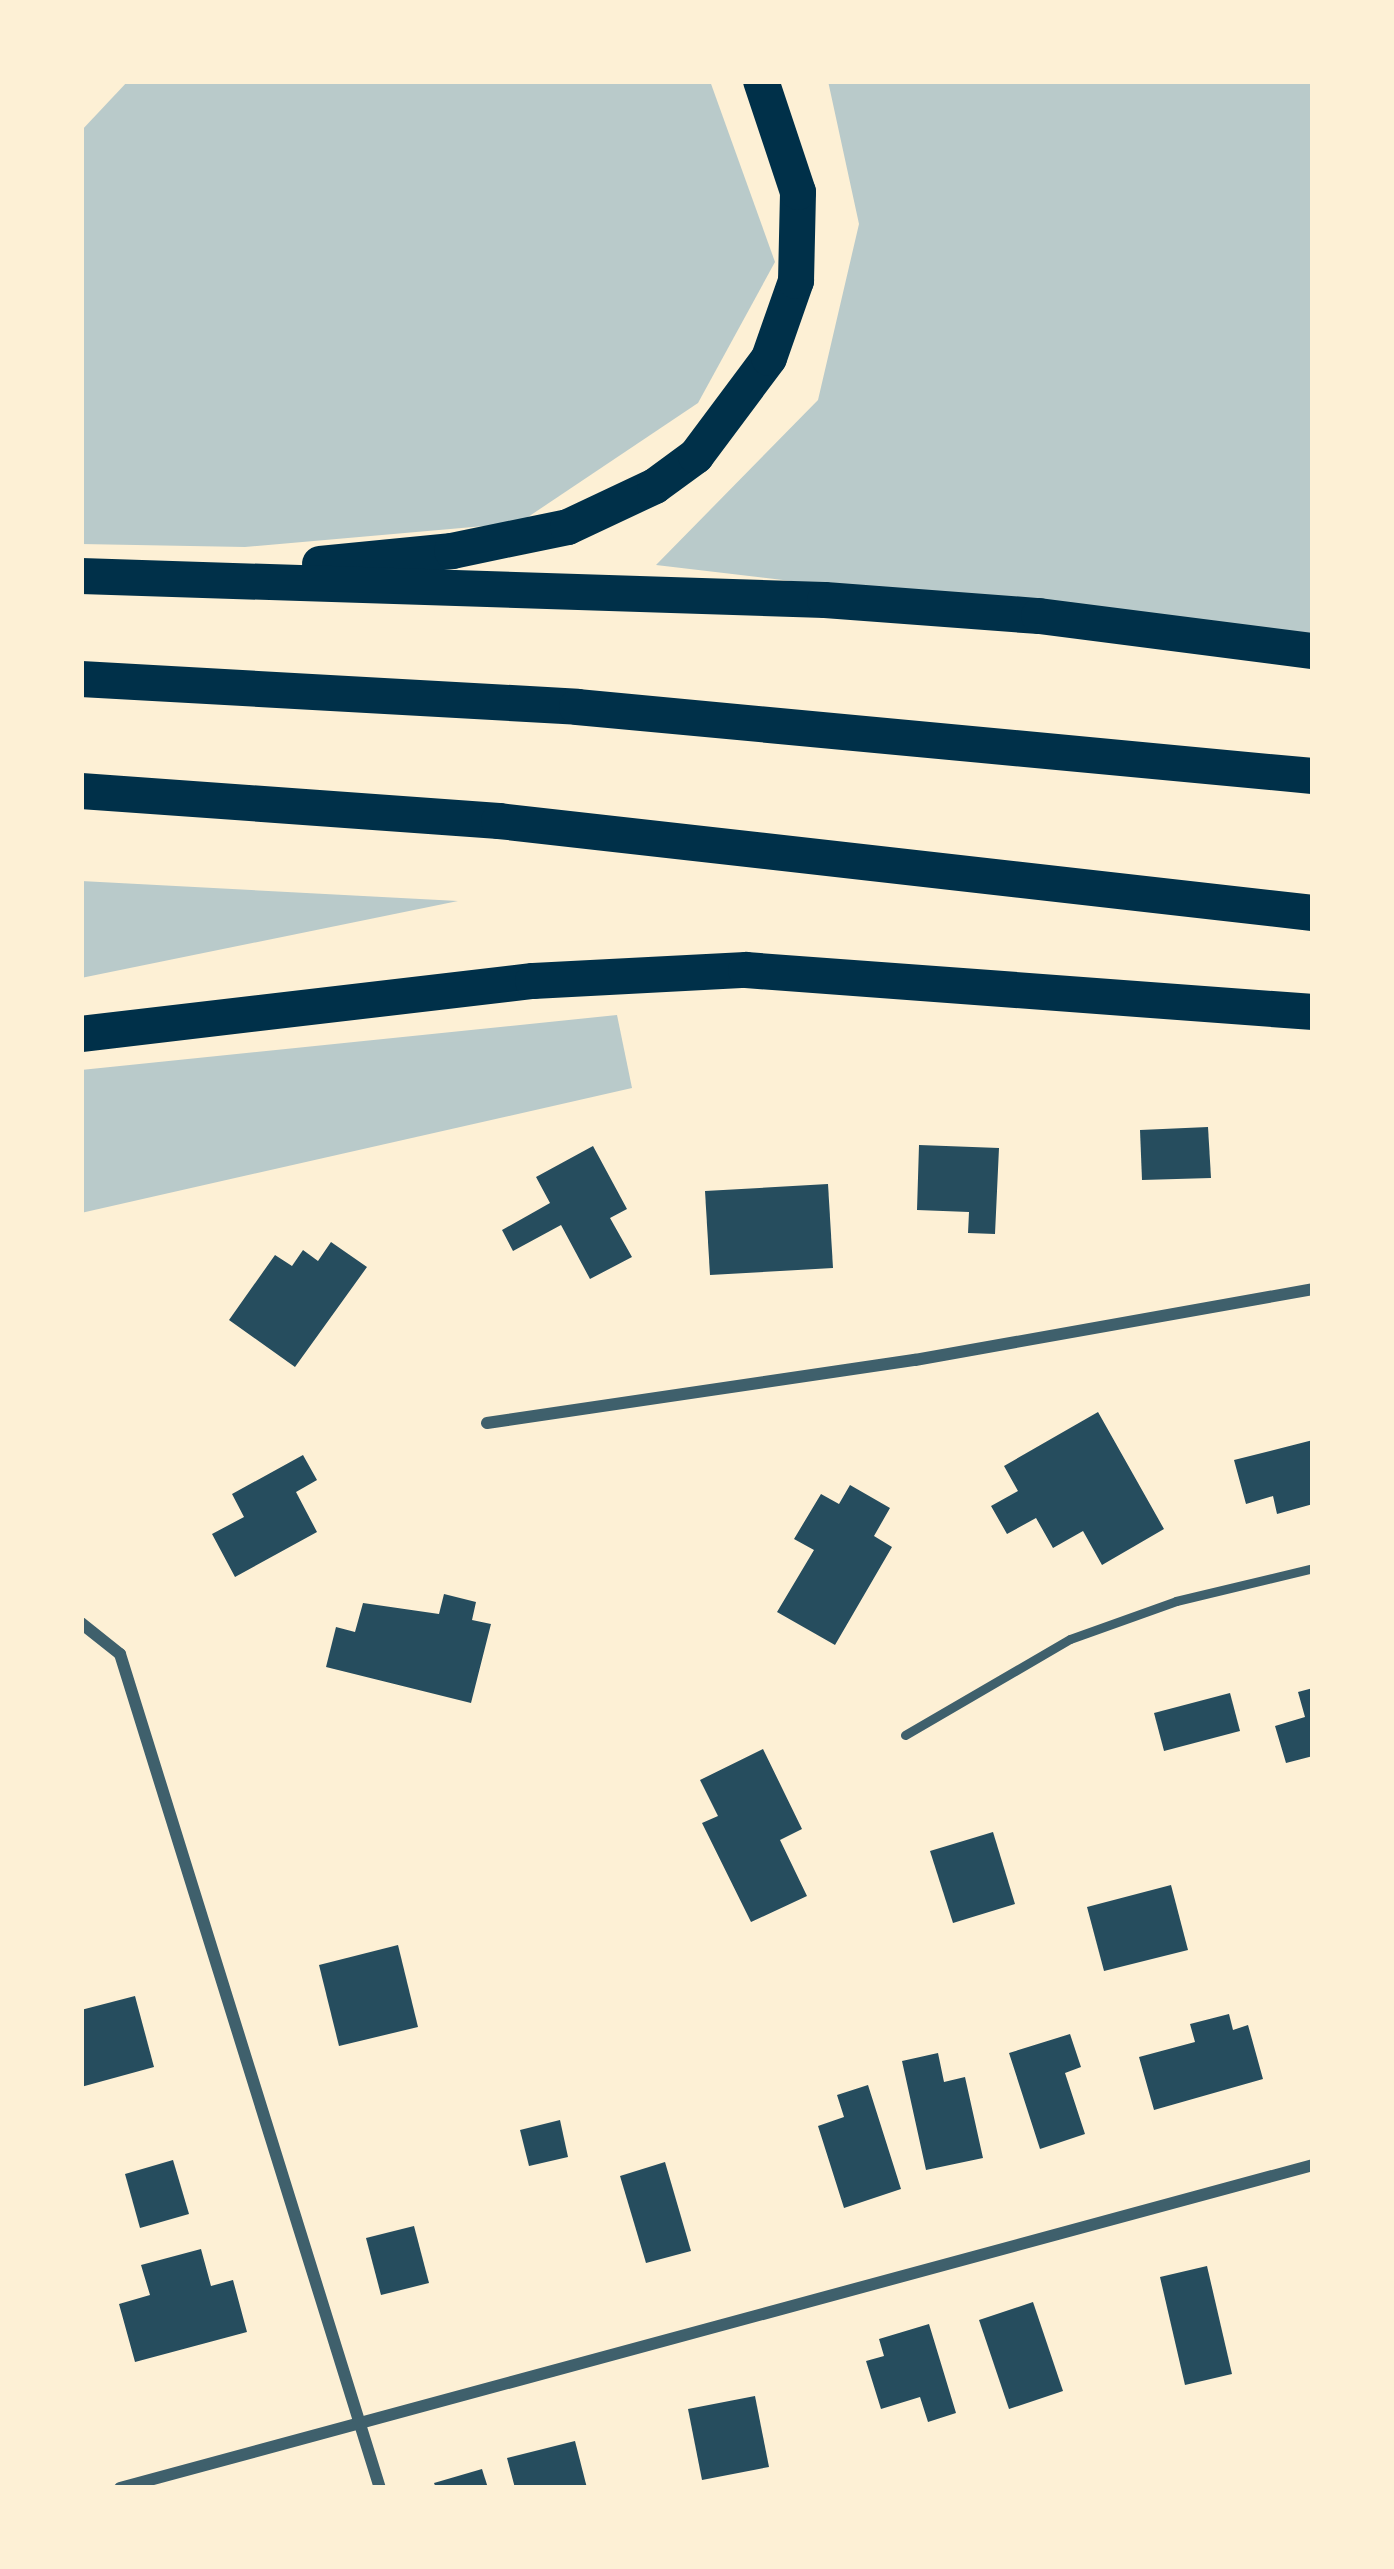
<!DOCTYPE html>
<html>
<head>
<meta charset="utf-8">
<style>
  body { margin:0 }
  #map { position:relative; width:1394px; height:2569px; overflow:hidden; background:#fdf0d5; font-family:Signika,sans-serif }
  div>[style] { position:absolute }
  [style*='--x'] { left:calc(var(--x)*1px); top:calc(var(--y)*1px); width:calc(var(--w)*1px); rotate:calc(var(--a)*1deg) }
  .green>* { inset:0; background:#b9caca }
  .building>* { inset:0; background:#264d5e }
  .service>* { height:9px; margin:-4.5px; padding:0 4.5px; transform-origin:4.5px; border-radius:4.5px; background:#3f606c }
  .minor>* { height:12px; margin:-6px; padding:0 6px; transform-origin:6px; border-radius:6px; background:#3f606c }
  .motorway>* { height:36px; margin:-18px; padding:0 18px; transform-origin:18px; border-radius:18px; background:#003049 }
  span { translate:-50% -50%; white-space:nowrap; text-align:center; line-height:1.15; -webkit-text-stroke:12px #fdf0d5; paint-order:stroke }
  .frame { position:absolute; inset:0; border:84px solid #fdf0d5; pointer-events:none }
</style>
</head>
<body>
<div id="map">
  <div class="green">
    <i style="clip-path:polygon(128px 81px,710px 81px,775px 262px,698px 403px,519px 523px,245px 547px,81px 544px,81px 131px)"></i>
    <i style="clip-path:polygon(828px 81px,1313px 81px,1313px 643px,656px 565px,818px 400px,859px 224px)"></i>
    <i style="clip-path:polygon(81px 881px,458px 901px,81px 978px)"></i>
    <i style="clip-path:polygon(617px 1015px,632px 1088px,81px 1213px,81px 1070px)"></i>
  </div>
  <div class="building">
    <i style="clip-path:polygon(1208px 1127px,1211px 1178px,1142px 1180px,1140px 1130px)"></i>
    <i style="clip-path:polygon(919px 1145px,999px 1148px,995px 1234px,968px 1233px,969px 1212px,917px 1210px)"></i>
    <i style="clip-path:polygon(593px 1146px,627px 1209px,610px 1218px,632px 1257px,590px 1279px,561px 1225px,513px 1251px,502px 1230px,550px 1203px,536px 1177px)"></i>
    <i style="clip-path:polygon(828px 1184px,833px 1268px,710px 1275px,705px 1191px)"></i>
    <i style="clip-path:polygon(331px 1242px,367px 1267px,295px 1367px,229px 1320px,275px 1255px,292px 1266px,303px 1250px,318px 1261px)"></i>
    <i style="clip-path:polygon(1098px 1412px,1164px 1529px,1102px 1565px,1083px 1531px,1053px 1548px,1036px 1518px,1007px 1534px,991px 1506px,1018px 1491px,1004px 1466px)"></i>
    <i style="clip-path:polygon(1313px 1440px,1313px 1504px,1277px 1514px,1273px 1496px,1246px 1504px,1234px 1460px)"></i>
    <i style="clip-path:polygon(303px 1455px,317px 1480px,296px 1492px,317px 1532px,235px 1577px,212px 1534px,244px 1517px,232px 1494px)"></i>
    <i style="clip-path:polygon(850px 1485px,890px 1508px,874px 1536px,892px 1547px,835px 1645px,777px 1612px,814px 1550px,794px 1539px,821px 1494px,839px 1504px)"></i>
    <i style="clip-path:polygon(444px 1594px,476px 1602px,472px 1620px,491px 1624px,471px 1703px,326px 1667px,336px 1627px,355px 1632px,363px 1603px,439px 1614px)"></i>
    <i style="clip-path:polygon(1313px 1688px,1313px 1756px,1286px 1763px,1275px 1726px,1305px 1717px,1298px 1692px)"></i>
    <i style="clip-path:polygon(1230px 1693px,1240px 1731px,1164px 1751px,1154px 1713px)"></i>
    <i style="clip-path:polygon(763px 1749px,802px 1829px,780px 1840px,807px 1896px,751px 1922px,702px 1823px,718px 1816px,700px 1780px)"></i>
    <i style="clip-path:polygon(993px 1832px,1015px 1904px,953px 1923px,930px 1851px)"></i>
    <i style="clip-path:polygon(1171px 1885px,1188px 1950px,1104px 1971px,1087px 1907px)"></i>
    <i style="clip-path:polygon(398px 1945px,418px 2027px,339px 2046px,319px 1965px)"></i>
    <i style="clip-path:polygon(135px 1996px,154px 2067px,81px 2087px,81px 2010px)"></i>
    <i style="clip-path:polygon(1229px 2014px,1233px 2030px,1248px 2025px,1263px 2079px,1154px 2110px,1139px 2057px,1195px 2042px,1190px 2024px)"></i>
    <i style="clip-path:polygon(1070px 2034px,1081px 2067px,1065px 2073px,1085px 2134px,1040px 2149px,1009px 2053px)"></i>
    <i style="clip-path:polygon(938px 2053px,944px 2082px,965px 2077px,983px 2158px,926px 2170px,902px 2061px)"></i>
    <i style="clip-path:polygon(868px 2085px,901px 2189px,844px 2208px,818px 2126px,844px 2117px,837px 2095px)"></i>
    <i style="clip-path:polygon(560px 2120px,568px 2157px,529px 2166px,520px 2130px)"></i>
    <i style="clip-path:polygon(173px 2160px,189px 2214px,140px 2228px,125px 2174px)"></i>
    <i style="clip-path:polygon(665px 2162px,691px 2251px,646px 2263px,620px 2176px)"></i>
    <i style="clip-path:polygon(414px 2226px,429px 2283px,381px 2295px,366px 2238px)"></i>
    <i style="clip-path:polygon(201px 2249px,211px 2286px,233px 2280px,247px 2332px,135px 2362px,119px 2304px,150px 2295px,141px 2265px)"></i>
    <i style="clip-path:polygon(1207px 2266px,1232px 2374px,1185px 2385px,1160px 2277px)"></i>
    <i style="clip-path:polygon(1033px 2302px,1063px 2391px,1009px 2409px,979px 2320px)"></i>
    <i style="clip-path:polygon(929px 2324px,956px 2413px,928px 2422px,920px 2397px,881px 2409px,866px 2361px,884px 2356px,879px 2339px)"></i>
    <i style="clip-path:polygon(755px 2396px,769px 2467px,702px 2480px,688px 2409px)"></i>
    <i style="clip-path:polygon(575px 2441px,587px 2488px,515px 2488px,507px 2458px)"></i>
    <i style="clip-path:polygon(482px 2469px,488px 2488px,436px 2488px,434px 2483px)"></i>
  </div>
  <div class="service">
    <i style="--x:905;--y:1735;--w:191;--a:-30.2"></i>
    <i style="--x:1070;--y:1639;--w:113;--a:-19.7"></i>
    <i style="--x:1176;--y:1601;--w:141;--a:-13.5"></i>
  </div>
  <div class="minor">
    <i style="--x:487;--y:1423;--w:433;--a:-8.4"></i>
    <i style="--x:915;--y:1360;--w:404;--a:-10.1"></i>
    <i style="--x:81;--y:1623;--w:50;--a:38.5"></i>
    <i style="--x:120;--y:1654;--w:874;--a:72.69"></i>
    <i style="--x:120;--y:2488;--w:1236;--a:-15.15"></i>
  </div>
  <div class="motorway">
    <i style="--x:320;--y:564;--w:133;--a:-5.6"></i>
    <i style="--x:452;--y:551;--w:118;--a:-11.7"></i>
    <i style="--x:568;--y:527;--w:96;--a:-25.2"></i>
    <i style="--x:655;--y:486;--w:51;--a:-36.2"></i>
    <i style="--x:696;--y:456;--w:122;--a:-53.3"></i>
    <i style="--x:769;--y:358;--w:82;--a:-70.7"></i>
    <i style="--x:796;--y:281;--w:89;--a:-88.7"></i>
    <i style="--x:798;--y:192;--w:117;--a:-108.4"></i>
    <i style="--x:81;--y:576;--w:744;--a:1.85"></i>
    <i style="--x:825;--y:600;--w:215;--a:4.3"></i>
    <i style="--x:1039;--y:616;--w:276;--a:7.3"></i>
    <i style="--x:81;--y:679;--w:497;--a:3.2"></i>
    <i style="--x:577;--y:707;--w:739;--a:5.36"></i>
    <i style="--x:81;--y:791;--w:419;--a:4.1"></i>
    <i style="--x:499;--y:821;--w:819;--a:6.45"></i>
    <i style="--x:81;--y:1034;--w:455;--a:-6.7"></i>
    <i style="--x:533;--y:981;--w:213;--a:-3"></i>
    <i style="--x:746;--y:970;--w:569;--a:4.24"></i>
  </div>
  <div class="frame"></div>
</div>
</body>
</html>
